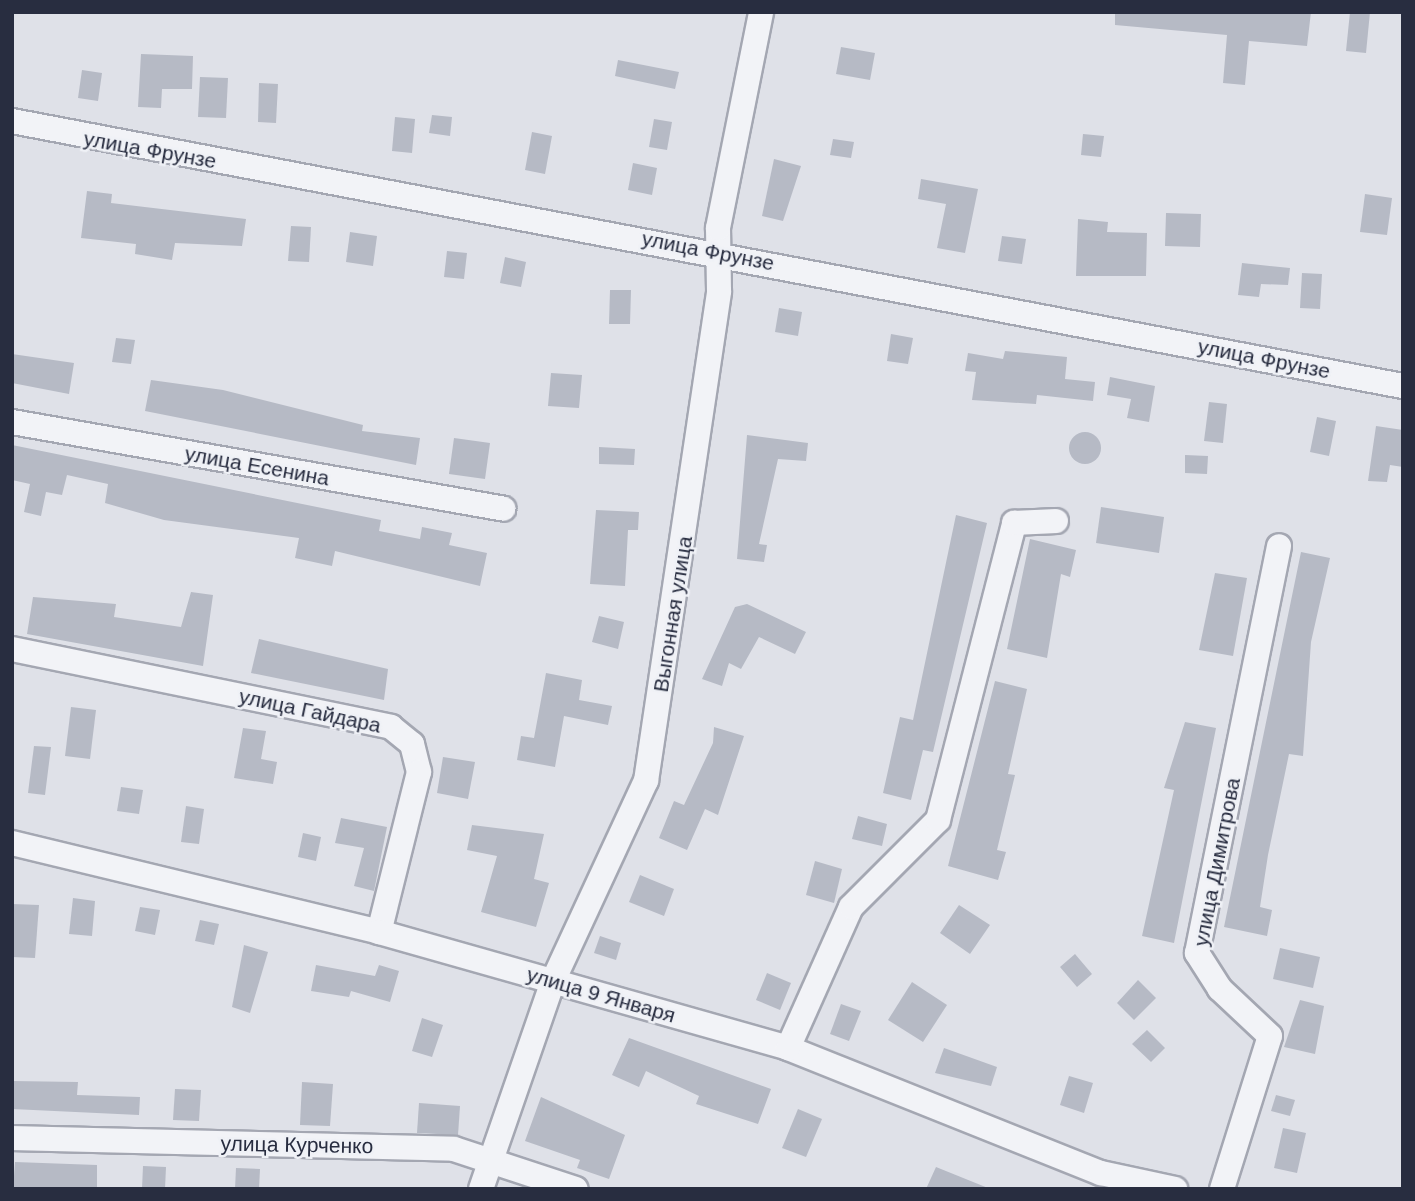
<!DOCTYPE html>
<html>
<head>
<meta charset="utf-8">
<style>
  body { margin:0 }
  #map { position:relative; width:1415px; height:1201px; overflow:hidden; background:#dfe1e8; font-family:Helvetica,sans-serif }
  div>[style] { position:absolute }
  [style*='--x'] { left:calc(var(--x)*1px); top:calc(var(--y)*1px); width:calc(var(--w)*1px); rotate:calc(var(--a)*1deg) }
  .building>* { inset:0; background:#b6bac5 }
  .round { border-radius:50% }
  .roads { filter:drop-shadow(2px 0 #a4a7b2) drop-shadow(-2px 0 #a4a7b2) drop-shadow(0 2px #a4a7b2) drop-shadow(0 -2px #a4a7b2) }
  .minor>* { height:24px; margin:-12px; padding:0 12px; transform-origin:12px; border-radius:12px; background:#f2f3f7 }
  span { translate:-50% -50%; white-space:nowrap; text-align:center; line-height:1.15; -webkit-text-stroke:5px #eff1f6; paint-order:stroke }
  .street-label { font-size:21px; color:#282d40 }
  .frame { position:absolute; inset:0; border:14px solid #282d40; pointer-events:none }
</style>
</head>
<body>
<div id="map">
  <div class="building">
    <i style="clip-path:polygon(1115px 12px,1311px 12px,1307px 46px,1249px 41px,1245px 85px,1223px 83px,1227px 35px,1115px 25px)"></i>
    <i style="clip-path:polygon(1350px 12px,1370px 12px,1366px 53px,1346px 51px)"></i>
    <i style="clip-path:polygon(841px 47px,875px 53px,870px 80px,836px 74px)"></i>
    <i style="clip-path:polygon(141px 54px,193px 56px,192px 89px,162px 89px,161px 108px,138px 107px)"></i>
    <i style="clip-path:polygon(618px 60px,679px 72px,675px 89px,615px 76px)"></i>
    <i style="clip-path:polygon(82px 70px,102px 73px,98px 101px,78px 98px)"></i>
    <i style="clip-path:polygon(200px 77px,228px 78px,226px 118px,198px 117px)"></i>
    <i style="clip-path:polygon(259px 83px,278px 84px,276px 123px,258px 122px)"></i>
    <i style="clip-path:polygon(432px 115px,452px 117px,450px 136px,429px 133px)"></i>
    <i style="clip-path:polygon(395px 117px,415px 119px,412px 153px,392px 151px)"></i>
    <i style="clip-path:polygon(654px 119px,672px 122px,667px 150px,649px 147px)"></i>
    <i style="clip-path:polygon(532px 132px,552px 136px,545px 174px,525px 170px)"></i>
    <i style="clip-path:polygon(1083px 134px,1104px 136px,1101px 157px,1081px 155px)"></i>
    <i style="clip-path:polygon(833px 139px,854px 142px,851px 158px,830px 155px)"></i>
    <i style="clip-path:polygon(774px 159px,801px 166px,783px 221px,762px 216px)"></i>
    <i style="clip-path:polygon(633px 163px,657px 168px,652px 195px,628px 190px)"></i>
    <i style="clip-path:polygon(921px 179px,978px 189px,965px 253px,937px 248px,946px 204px,918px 199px)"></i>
    <i style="clip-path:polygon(87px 191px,112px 194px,111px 203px,246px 219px,242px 246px,175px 243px,172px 260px,135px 254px,136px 244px,81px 238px)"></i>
    <i style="clip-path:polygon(1365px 194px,1392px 198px,1387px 235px,1360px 232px)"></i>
    <i style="clip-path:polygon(1166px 213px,1201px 214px,1200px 247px,1165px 246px)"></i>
    <i style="clip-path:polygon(1078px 219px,1108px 222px,1107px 232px,1147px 233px,1146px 276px,1076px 276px)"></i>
    <i style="clip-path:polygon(291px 226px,311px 227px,309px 262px,288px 261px)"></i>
    <i style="clip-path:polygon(350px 232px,377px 236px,373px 266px,346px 262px)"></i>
    <i style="clip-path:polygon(1002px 236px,1026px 239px,1022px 264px,998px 261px)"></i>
    <i style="clip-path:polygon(447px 251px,467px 253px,464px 279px,444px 277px)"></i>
    <i style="clip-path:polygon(505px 257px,526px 262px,521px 287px,500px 283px)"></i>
    <i style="clip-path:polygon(1242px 263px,1290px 268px,1288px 285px,1261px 284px,1259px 297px,1238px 295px)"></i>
    <i style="clip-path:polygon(1302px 273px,1322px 274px,1320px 309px,1300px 308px)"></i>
    <i style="clip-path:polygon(610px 290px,631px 290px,630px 324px,609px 324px)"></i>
    <i style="clip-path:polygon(779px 308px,802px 312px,798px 336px,775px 332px)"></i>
    <i style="clip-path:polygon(891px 334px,913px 338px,908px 364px,887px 361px)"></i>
    <i style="clip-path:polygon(116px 338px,135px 340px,131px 364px,112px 362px)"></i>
    <i style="clip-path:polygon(1005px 351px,1067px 357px,1065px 379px,1095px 382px,1093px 401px,1037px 395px,1036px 404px,972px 400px,976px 372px,965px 371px,968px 353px,1003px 359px)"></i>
    <i style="clip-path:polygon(12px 354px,74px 363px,69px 394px,12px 383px)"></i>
    <i style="clip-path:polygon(551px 373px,582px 375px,579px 408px,548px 406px)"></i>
    <i style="clip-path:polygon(1110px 377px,1155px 386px,1149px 422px,1127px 418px,1131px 399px,1107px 395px)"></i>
    <i style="clip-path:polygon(151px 380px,223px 390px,363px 425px,362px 431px,420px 438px,416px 465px,145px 411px)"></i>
    <i style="clip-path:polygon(1209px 402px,1227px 404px,1223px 443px,1204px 441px)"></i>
    <i style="clip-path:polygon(1317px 417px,1336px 421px,1329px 456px,1310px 452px)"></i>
    <i style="clip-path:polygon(1376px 426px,1403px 430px,1403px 467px,1390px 465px,1387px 482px,1368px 481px)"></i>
    <i class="round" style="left:1069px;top:432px;width:32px;height:32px"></i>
    <i style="clip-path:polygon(747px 435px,808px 443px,806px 461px,778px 459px,759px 544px,767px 545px,764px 562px,737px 559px)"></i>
    <i style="clip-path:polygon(454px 438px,490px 443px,485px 479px,449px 474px)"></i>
    <i style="clip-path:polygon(12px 445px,381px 520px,379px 531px,420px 539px,422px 527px,452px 533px,449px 545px,487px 553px,480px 586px,335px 551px,332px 566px,295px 558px,299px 538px,164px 520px,105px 503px,108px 484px,67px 475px,62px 495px,46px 492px,41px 516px,24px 512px,30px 484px,12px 480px)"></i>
    <i style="clip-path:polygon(599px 447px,635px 449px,634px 465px,599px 464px)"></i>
    <i style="clip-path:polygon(1185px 455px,1208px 456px,1207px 474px,1185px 473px)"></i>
    <i style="clip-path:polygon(1101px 507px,1164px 517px,1159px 553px,1096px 543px)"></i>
    <i style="clip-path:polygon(596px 510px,639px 512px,638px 530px,628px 530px,625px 586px,590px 584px)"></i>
    <i style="clip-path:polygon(956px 515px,987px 523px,933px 752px,923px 750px,911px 800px,883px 793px,900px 717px,913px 720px)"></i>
    <i style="clip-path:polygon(1030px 539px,1076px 550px,1070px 577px,1061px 574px,1047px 658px,1007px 649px)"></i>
    <i style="clip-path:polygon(1301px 552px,1330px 558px,1311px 642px,1303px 756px,1289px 754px,1268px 855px,1260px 907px,1272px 910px,1267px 936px,1224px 927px)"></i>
    <i style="clip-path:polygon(1215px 573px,1247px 578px,1233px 656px,1199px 650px)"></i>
    <i style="clip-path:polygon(191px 592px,213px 595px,203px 666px,27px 634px,33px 597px,116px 604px,114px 617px,181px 627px)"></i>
    <i style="clip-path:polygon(747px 604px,806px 632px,795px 654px,759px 637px,741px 669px,729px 663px,722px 686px,702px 679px,735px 607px)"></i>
    <i style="clip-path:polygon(599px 616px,624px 622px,618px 649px,592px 642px)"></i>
    <i style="clip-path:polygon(259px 639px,388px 669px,384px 700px,251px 673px)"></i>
    <i style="clip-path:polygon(546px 673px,582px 680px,579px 700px,612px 706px,608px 725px,564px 716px,555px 767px,517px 760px,521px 736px,534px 738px)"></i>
    <i style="clip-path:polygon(995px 681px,1027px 689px,1008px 774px,1015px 775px,997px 850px,1006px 852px,998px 880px,948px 866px)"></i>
    <i style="clip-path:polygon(71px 707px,96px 710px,90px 759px,65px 756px)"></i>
    <i style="clip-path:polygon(1185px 722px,1216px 728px,1174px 943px,1142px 936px,1174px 790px,1164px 788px)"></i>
    <i style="clip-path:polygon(714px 727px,744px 736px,718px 815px,705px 809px,687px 850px,659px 838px,674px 801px,684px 805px,713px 743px)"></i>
    <i style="clip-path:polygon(243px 728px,266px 731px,261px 759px,277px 762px,273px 784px,234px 778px)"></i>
    <i style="clip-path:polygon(34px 746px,51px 747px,45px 795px,28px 793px)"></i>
    <i style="clip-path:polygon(443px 757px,475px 762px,468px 799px,437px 793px)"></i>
    <i style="clip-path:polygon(121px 787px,143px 790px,139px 814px,117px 811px)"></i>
    <i style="clip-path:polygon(186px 806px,204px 809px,199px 844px,181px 842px)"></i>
    <i style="clip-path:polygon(858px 816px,887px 824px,882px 846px,852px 839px)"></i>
    <i style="clip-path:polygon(341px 818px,387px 827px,374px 891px,354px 886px,364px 848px,335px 843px)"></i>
    <i style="clip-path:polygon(472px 825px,544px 834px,534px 879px,549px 883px,536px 927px,481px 912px,497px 856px,467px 850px)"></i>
    <i style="clip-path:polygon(303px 833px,321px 837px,316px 861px,298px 857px)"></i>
    <i style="clip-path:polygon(815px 861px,842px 869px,834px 903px,806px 895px)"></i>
    <i style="clip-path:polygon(640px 875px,674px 889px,664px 916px,629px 902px)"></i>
    <i style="clip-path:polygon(73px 898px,95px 901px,92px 936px,69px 934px)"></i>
    <i style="clip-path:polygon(12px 904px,39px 905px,35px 958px,12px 957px)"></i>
    <i style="clip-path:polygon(959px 905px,990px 925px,970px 954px,940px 933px)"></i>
    <i style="clip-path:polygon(140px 907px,160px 910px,155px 935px,135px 931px)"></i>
    <i style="clip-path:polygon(200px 920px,219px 924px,214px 945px,195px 941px)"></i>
    <i style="clip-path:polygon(600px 936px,621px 943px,616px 960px,594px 953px)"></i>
    <i style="clip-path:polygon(244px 945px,268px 952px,250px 1013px,232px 1007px)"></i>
    <i style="clip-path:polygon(1280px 948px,1320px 957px,1313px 988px,1273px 979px)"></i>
    <i style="clip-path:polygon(1075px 954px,1092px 974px,1077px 987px,1060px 967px)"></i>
    <i style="clip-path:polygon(316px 965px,375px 976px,379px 965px,399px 971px,390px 1002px,351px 991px,349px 997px,311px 991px)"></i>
    <i style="clip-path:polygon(767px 973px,791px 983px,780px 1010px,756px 1000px)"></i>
    <i style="clip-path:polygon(1138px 980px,1156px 998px,1134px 1020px,1117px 1003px)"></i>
    <i style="clip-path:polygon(912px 982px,947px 1005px,923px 1042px,888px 1020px)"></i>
    <i style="clip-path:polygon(1300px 1000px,1324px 1006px,1315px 1054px,1284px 1047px)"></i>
    <i style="clip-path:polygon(841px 1004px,861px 1011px,849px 1041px,830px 1034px)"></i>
    <i style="clip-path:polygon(422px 1018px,443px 1025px,432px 1057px,412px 1051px)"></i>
    <i style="clip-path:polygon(1147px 1030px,1165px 1048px,1151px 1062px,1132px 1044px)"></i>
    <i style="clip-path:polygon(629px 1038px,771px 1089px,758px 1124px,696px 1104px,699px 1096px,646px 1071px,639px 1087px,612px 1075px)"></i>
    <i style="clip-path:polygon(944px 1048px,997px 1067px,991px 1086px,935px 1073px)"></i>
    <i style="clip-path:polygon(1069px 1076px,1093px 1083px,1084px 1113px,1060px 1105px)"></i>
    <i style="clip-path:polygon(12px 1081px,78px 1082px,77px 1095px,140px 1097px,139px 1115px,12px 1109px)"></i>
    <i style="clip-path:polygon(302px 1082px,333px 1084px,330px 1126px,300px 1125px)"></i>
    <i style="clip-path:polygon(175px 1089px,201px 1090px,199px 1121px,173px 1120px)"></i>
    <i style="clip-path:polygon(1276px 1095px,1295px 1100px,1290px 1116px,1271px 1111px)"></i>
    <i style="clip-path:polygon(541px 1097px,625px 1135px,609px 1179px,577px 1168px,580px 1160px,525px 1141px)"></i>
    <i style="clip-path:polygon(419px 1103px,460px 1106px,458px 1135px,417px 1133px)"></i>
    <i style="clip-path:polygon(798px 1109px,822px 1119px,806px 1157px,782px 1148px)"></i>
    <i style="clip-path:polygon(1283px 1128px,1306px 1133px,1297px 1173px,1274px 1168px)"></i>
    <i style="clip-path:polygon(15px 1162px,97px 1165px,97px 1189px,13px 1189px)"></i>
    <i style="clip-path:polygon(143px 1166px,166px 1167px,165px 1189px,142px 1189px)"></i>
    <i style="clip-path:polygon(936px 1167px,988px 1188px,988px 1189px,926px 1189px)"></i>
    <i style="clip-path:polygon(236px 1168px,260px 1169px,259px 1189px,235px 1189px)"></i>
  </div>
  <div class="roads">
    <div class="minor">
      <i style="--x:12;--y:121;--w:1416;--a:10.79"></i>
      <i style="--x:12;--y:422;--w:499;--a:10"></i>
      <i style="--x:12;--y:649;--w:387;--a:11.6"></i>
      <i style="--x:391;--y:727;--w:27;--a:39"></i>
      <i style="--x:412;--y:744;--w:29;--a:76"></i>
      <i style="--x:419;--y:772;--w:165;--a:104"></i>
      <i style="--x:12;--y:843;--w:378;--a:13.6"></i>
      <i style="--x:379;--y:932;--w:425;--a:15.8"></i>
      <i style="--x:788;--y:1048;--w:337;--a:21.8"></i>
      <i style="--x:1101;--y:1173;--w:76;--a:12.2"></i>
      <i style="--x:788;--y:1048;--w:154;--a:-65.9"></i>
      <i style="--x:851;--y:907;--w:123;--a:-45"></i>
      <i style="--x:938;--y:820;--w:307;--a:-75.6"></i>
      <i style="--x:1014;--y:523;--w:42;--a:-2.7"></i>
      <i style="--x:12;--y:1138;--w:442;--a:1.4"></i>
      <i style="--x:454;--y:1149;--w:128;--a:18.2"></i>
      <i style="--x:481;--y:1189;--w:220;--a:-70.9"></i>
      <i style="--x:553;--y:981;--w:221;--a:-65.1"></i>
      <i style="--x:646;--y:781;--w:495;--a:-81.5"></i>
      <i style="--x:719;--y:291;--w:63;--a:-90.9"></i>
      <i style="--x:718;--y:228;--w:220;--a:-78.7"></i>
      <i style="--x:1222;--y:1189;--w:160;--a:-72.6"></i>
      <i style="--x:1270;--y:1036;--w:69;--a:-136.8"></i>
      <i style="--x:1220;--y:989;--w:43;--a:-122.6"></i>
      <i style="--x:1197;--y:953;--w:415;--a:-78.6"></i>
    </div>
  </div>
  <div class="street-label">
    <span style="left:150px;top:150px;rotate:10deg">улица Фрунзе</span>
    <span style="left:708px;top:251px;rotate:11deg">улица Фрунзе</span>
    <span style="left:1264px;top:359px;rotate:11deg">улица Фрунзе</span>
    <span style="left:257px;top:466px;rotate:10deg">улица Есенина</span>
    <span style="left:673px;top:614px;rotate:-81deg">Выгонная улица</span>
    <span style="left:310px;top:711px;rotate:12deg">улица Гайдара</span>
    <span style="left:1217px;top:862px;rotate:-79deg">улица Димитрова</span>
    <span style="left:601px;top:995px;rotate:16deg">улица 9 Января</span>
    <span style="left:297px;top:1145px;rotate:1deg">улица Курченко</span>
  </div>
  <div class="frame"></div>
</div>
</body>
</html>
